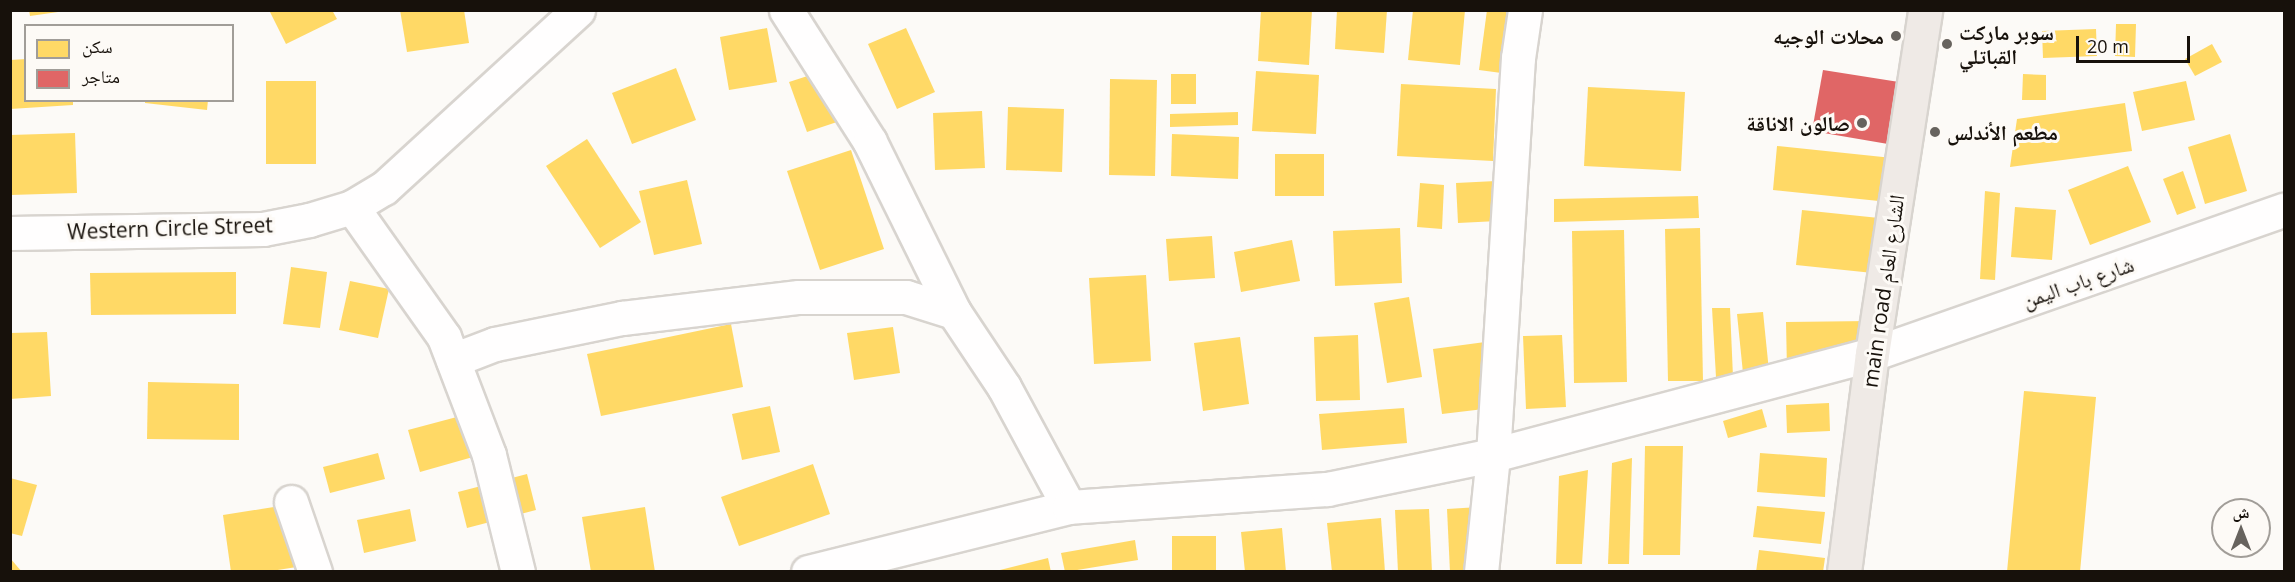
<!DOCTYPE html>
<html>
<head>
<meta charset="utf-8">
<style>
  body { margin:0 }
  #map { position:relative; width:2295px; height:582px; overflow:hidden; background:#fcfaf7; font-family:"Open Sans","Noto Naskh Arabic",sans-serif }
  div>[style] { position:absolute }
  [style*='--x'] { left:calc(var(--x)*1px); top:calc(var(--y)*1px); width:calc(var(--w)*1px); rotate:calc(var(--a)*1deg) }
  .homes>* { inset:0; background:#ffd966 }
  .shops>* { inset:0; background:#e06666 }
  .roads { filter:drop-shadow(2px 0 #d8d4cf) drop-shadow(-2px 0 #d8d4cf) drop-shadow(0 2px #d8d4cf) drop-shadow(0 -2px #d8d4cf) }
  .minor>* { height:33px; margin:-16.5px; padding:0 16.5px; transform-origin:16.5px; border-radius:16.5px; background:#fffefe }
  .major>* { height:33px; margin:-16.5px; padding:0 16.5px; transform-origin:16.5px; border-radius:16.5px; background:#efeae6 }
  .dots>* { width:16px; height:16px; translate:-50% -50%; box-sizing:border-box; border:3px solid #fdfaf6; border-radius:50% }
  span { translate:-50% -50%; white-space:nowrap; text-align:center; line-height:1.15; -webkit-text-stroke:6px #fdfaf6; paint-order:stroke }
  .poi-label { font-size:21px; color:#17110b; font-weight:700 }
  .left { translate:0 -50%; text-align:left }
  .right { translate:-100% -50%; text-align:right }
  .street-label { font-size:21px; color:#17110b }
  .frame { position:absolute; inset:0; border:12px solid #17110b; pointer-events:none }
  .legend { position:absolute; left:24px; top:24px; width:210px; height:78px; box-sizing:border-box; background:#fdfaf6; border:2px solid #a19d98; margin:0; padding:8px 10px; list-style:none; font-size:18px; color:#17110b }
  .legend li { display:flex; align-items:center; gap:12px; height:30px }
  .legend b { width:30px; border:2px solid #a19d98 }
  .north { position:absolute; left:2211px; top:498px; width:60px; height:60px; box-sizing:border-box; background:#fdfaf6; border:2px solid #a19d98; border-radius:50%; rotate:0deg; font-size:16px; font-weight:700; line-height:24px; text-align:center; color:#17110b }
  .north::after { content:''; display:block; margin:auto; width:21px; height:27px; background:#67635e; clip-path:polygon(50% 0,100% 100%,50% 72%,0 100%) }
  .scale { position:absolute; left:2076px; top:36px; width:114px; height:27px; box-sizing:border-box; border:3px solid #17110b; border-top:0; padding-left:8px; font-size:18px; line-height:21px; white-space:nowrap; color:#17110b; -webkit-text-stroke:4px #fdfaf6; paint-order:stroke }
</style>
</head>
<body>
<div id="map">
  <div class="homes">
    <i style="clip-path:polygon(29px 10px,58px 10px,58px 12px,30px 16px)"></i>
    <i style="clip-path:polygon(269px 10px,332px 10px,337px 19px,286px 44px)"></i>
    <i style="clip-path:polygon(400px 10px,464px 10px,469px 43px,407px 52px)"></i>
    <i style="clip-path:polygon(1261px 10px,1312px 10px,1309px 65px,1258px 61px)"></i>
    <i style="clip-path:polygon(1337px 10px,1387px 10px,1384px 53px,1335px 49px)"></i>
    <i style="clip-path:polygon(1413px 10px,1465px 10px,1460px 65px,1408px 60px)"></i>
    <i style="clip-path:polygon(1487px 10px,1534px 10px,1524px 76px,1479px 70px)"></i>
    <i style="clip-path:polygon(2116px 24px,2136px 24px,2135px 57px,2115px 56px)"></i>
    <i style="clip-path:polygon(767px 28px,777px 82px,729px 90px,720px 37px)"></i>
    <i style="clip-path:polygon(906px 28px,935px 92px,897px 109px,868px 44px)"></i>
    <i style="clip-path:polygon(2096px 29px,2097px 56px,2043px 58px,2042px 31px)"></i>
    <i style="clip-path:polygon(2212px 44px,2222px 62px,2195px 76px,2185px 59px)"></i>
    <i style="clip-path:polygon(26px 59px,26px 100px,73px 100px,73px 105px,10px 109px,10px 60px)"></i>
    <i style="clip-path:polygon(676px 68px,696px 120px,632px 144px,612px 93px)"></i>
    <i style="clip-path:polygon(823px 71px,840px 121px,807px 132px,789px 82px)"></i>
    <i style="clip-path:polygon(1256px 71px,1319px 75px,1316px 134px,1252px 131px)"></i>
    <i style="clip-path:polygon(1171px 74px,1196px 74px,1196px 104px,1171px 104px)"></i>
    <i style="clip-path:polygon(2023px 74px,2046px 75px,2046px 100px,2022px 100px)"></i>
    <i style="clip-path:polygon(1110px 79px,1157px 80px,1155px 176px,1109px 175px)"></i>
    <i style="clip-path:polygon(266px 81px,316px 81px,316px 164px,266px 164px)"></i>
    <i style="clip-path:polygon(2186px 81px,2195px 120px,2142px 131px,2133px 92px)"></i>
    <i style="clip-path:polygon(1401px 84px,1496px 89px,1493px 161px,1397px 156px)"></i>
    <i style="clip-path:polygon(1588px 87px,1685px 92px,1681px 171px,1584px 166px)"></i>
    <i style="clip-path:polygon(145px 100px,208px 100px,207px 110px,145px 103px)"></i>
    <i style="clip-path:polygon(2125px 103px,2132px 151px,2010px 167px,2017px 119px)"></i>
    <i style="clip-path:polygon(1008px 107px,1064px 109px,1062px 172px,1006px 170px)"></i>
    <i style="clip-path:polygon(982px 111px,985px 168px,935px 170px,933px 113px)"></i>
    <i style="clip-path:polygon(1238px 112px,1238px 125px,1170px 127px,1170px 114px)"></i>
    <i style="clip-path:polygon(75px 133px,77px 193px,10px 195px,10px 135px)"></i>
    <i style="clip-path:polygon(1172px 134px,1239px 137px,1238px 179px,1171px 176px)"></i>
    <i style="clip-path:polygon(2230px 134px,2247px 191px,2205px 204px,2188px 147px)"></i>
    <i style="clip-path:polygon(587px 139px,641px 222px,600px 248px,546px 166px)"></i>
    <i style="clip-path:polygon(1777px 146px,1902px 159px,1898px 203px,1773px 190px)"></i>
    <i style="clip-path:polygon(851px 150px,884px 249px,820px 270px,787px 171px)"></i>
    <i style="clip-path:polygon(1275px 154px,1324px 154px,1324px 196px,1275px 196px)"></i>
    <i style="clip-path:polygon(2128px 166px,2151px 222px,2090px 245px,2068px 190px)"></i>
    <i style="clip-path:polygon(2183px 171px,2196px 208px,2177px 215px,2163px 179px)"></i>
    <i style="clip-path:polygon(687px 180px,702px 244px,654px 255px,639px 191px)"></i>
    <i style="clip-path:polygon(1496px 181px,1498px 221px,1458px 223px,1456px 183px)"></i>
    <i style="clip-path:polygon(1420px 183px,1444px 185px,1442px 229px,1417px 227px)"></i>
    <i style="clip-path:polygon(1985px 191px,2000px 193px,1995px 280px,1980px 279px)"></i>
    <i style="clip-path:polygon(1698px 196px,1699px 218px,1554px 222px,1554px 199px)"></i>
    <i style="clip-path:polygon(2015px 207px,2056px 210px,2052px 260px,2011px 257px)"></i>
    <i style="clip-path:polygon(1802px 210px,1879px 218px,1873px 273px,1796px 265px)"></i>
    <i style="clip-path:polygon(1400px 228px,1402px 283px,1335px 286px,1333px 231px)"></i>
    <i style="clip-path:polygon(1700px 228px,1703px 381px,1668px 381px,1665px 229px)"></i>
    <i style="clip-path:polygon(1624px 230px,1627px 382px,1574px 383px,1572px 231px)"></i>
    <i style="clip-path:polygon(1212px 236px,1215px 278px,1169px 281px,1166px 239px)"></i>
    <i style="clip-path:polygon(1292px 240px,1300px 281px,1241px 292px,1234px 252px)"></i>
    <i style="clip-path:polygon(291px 267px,327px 272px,320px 328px,283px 324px)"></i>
    <i style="clip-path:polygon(236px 272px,236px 314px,91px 315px,90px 273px)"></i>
    <i style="clip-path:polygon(1146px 275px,1151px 361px,1094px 364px,1089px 278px)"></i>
    <i style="clip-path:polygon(350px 281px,389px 289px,378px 338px,339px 330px)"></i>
    <i style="clip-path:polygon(1409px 297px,1422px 377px,1387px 383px,1374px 303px)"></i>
    <i style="clip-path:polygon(1712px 308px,1730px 308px,1733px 377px,1716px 377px)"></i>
    <i style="clip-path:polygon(1763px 312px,1769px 371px,1743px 373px,1737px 314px)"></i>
    <i style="clip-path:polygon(1869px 321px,1870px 369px,1787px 370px,1786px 322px)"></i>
    <i style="clip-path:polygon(731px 324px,743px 387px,601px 416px,587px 354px)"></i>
    <i style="clip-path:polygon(893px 327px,900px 373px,854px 380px,847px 333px)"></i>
    <i style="clip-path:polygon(47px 332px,51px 396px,10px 399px,10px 333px)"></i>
    <i style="clip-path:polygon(1358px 335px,1360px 400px,1316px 401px,1314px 337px)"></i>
    <i style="clip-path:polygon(1562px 335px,1566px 407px,1526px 409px,1523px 336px)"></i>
    <i style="clip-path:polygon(1240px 337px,1249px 404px,1203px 411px,1194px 343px)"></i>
    <i style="clip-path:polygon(1500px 340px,1509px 406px,1442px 414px,1433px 349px)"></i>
    <i style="clip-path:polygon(148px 382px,239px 384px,239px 440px,147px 439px)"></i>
    <i style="clip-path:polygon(2024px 391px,2096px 397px,2080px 572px,2007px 572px)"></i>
    <i style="clip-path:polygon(1829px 403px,1830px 431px,1787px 433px,1786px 405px)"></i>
    <i style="clip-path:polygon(770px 406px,780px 452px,742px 460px,732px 414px)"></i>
    <i style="clip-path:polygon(1404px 408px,1407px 443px,1322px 450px,1319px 414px)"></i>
    <i style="clip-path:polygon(1762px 409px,1767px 427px,1728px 438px,1723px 421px)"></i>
    <i style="clip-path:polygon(468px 414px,480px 455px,420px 472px,408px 430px)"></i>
    <i style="clip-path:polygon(1645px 446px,1683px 446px,1680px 555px,1643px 555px)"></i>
    <i style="clip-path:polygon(378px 453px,385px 479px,330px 493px,323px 467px)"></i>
    <i style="clip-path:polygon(1760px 453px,1827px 458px,1825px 497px,1757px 492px)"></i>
    <i style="clip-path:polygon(1632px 458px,1629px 564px,1608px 564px,1612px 463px)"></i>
    <i style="clip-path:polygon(813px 464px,830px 514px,739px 546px,721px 497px)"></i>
    <i style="clip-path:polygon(1588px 470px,1582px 564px,1556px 564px,1559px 476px)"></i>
    <i style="clip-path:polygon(527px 474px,536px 510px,467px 528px,458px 492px)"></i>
    <i style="clip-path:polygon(10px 478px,37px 485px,22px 536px,10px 533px)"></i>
    <i style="clip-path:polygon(293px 504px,303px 566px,265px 572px,231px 572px,223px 515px)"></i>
    <i style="clip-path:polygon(1757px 506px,1825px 512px,1821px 544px,1753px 537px)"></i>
    <i style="clip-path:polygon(645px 507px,655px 572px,591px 572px,582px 517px)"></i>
    <i style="clip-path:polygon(1479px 507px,1482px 570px,1450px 572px,1447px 509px)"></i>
    <i style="clip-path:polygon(410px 509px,416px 541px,364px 553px,357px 520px)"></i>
    <i style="clip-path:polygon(1429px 509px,1432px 572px,1398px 572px,1395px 510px)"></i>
    <i style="clip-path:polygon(1381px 518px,1385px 572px,1332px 572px,1327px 523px)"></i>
    <i style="clip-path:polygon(1282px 528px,1286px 572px,1245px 572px,1241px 532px)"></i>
    <i style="clip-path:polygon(1172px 536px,1216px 536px,1216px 572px,1172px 572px)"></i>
    <i style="clip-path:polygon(1135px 540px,1138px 560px,1065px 572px,1061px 553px)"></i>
    <i style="clip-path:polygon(1759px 550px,1825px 558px,1823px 572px,1756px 572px)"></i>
    <i style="clip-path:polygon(10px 558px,22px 572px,10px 572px)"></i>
    <i style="clip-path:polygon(1048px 558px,1051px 572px,996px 572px,996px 571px)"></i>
  </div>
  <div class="shops">
    <i style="clip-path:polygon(1823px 70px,1899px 82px,1888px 144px,1812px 131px)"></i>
  </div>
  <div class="roads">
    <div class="minor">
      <i style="--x:786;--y:10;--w:156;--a:57.5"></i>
      <i style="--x:870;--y:142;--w:190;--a:63.7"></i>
      <i style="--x:954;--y:312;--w:90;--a:56.3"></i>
      <i style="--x:1004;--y:387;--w:136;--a:61.6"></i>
      <i style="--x:352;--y:207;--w:159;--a:54.7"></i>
      <i style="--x:444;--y:337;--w:126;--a:69.1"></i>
      <i style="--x:489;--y:455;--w:121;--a:76.1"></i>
      <i style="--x:10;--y:233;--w:253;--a:-0.9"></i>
      <i style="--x:263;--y:229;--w:47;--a:-11.1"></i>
      <i style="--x:309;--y:220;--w:45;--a:-16.8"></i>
      <i style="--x:352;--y:207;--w:37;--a:-31"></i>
      <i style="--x:384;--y:188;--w:263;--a:-42.5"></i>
      <i style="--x:453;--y:360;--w:45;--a:-20.9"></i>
      <i style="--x:495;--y:344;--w:130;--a:-11.6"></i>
      <i style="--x:622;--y:318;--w:178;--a:-6.8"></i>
      <i style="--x:799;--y:297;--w:107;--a:0"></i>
      <i style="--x:906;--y:297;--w:50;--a:17.4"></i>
      <i style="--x:291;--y:502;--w:74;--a:71.1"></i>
      <i style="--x:808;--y:572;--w:269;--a:-14"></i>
      <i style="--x:1069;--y:507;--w:259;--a:-4"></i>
      <i style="--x:1327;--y:489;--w:169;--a:-11.6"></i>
      <i style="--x:1493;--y:455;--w:392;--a:-14.9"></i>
      <i style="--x:1872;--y:354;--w:436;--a:-19.3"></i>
      <i style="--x:1481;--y:572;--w:118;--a:-84.1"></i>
      <i style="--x:1493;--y:455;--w:398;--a:-86.4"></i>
      <i style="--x:1518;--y:58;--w:49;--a:-81.7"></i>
    </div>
    <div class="major">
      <i style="--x:1844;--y:572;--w:220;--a:-82.7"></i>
      <i style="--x:1872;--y:354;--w:348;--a:-81.2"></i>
    </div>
  </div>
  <div class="dots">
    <i style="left:1896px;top:36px;background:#67635e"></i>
    <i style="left:1947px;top:44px;background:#67635e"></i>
    <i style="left:1862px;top:123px;background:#67635e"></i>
    <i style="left:1935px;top:132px;background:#67635e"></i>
  </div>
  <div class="poi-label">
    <span class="left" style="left:1959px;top:44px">سوبر ماركت<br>القباتلي</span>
    <span class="right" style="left:1884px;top:36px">محلات الوجيه</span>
    <span class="right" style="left:1850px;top:123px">صالون الاناقة</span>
    <span class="left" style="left:1947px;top:132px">مطعم الأندلس</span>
  </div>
  <div class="street-label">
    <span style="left:170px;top:228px;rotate:-2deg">Western Circle Street</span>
    <span style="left:2078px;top:282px;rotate:-19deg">شارع باب اليمن</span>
    <span style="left:1883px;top:291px;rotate:-82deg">main road الشارع العام</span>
  </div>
  <div class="frame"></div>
  <ul class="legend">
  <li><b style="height:16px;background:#ffd966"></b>سكن</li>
  <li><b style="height:16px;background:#e06666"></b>متاجر</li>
  </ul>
  <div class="north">ش</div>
  <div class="scale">20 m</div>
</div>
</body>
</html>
